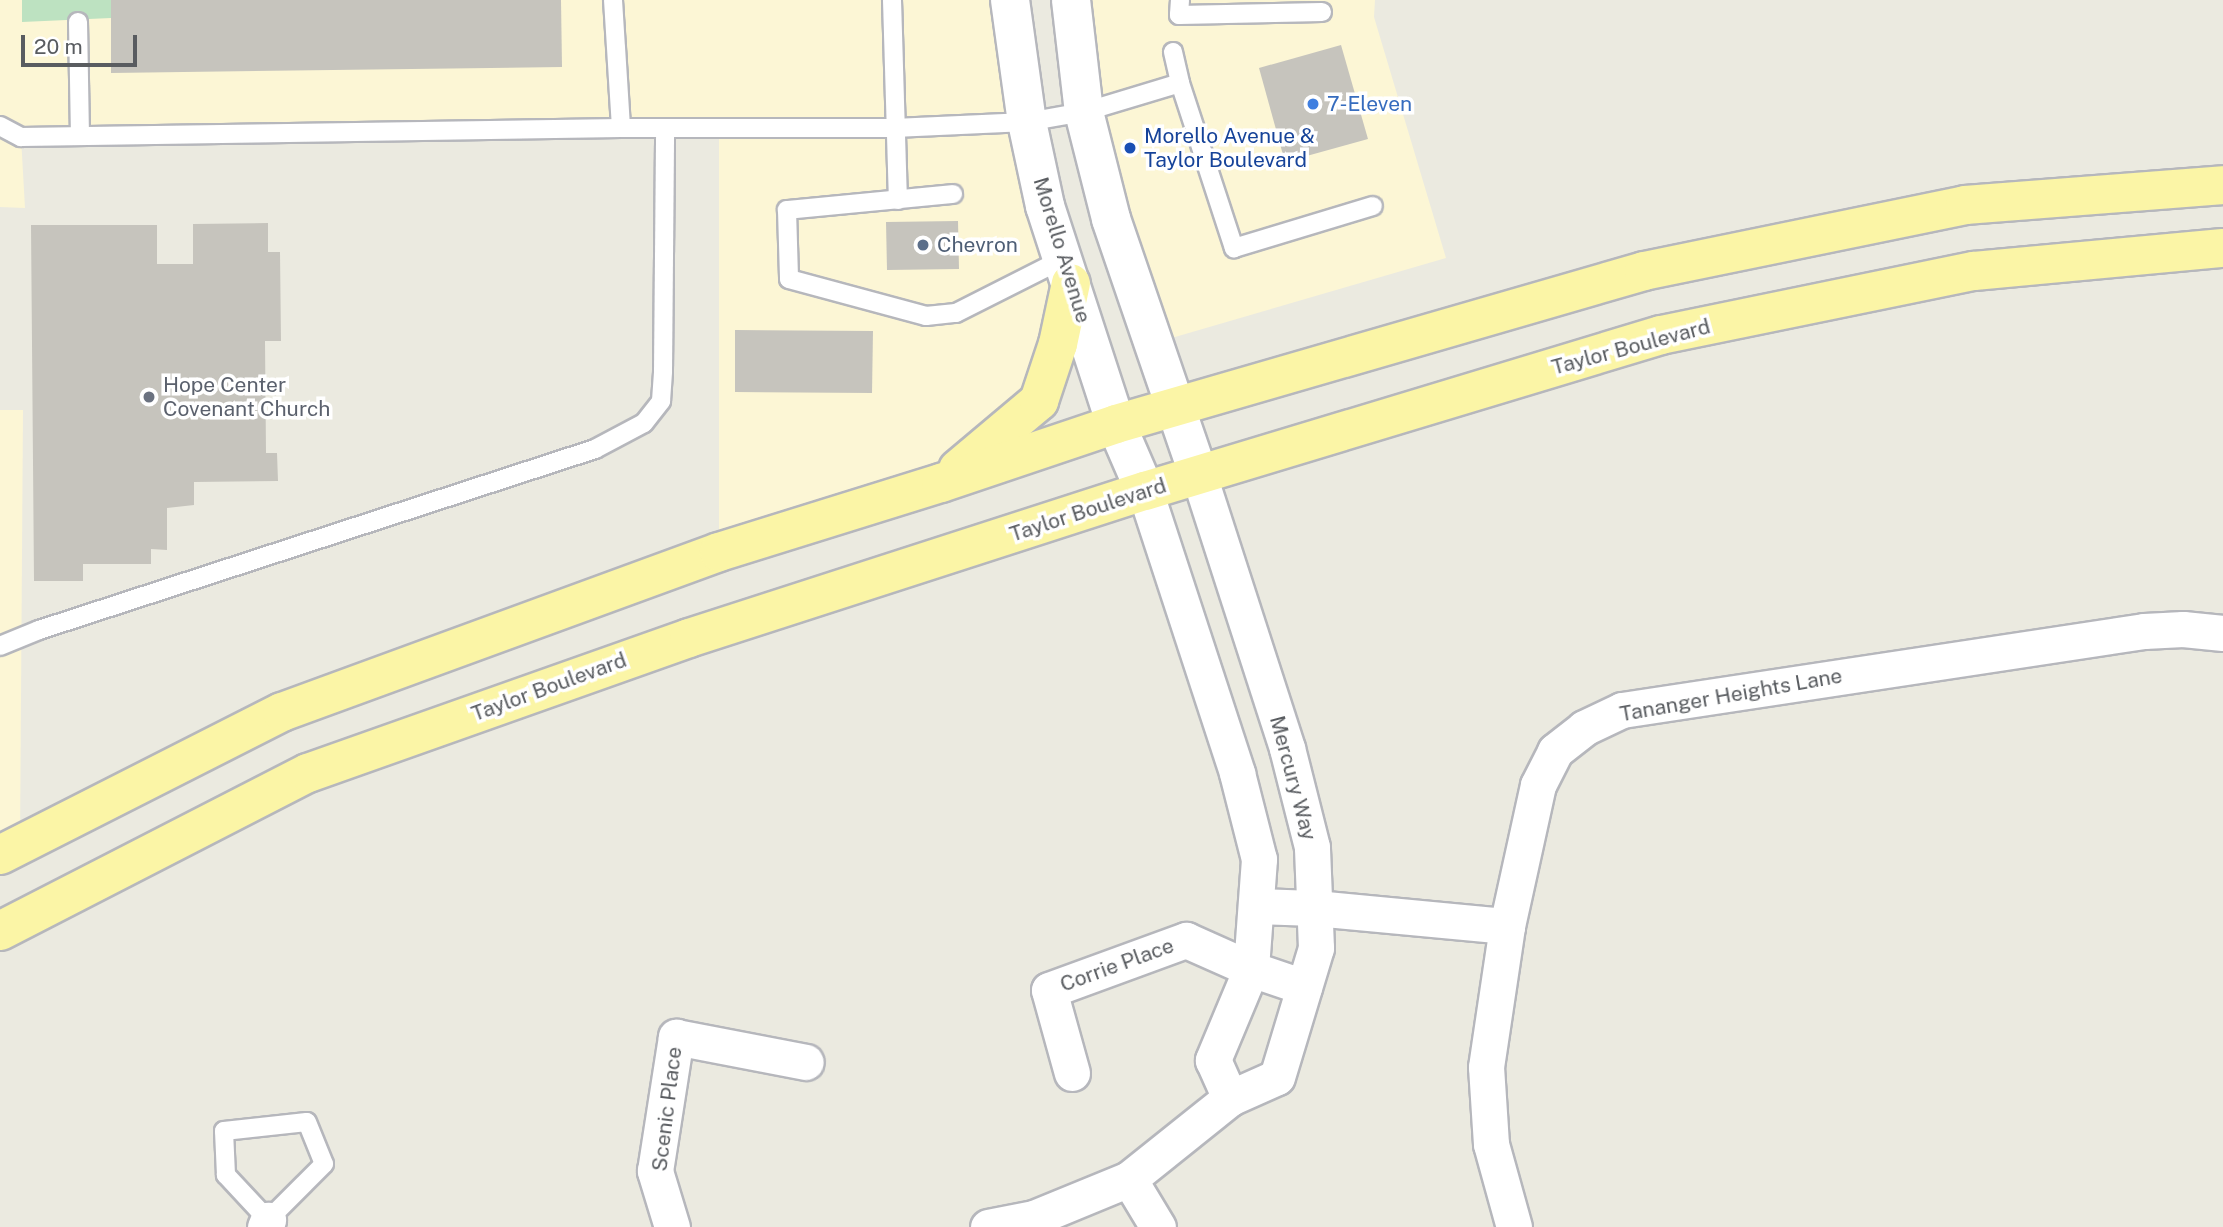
<!DOCTYPE html>
<html>
<head>
<meta charset="utf-8">
<style>
  body { margin:0 }
  #map { position:relative; width:2223px; height:1227px; overflow:hidden; background:#ebeae0; font-family:"Public Sans",sans-serif }
  div>[style] { position:absolute }
  [style*='--x'] { left:calc(var(--x)*1px); top:calc(var(--y)*1px); width:calc(var(--w)*1px); rotate:calc(var(--a)*1deg) }
  .commercial>* { inset:0; background:#fcf6d5 }
  .green>* { inset:0; background:#bde2c1 }
  .building>* { inset:0; background:#c6c4bd }
  .roads { filter:drop-shadow(2px 0 #b6b7bc) drop-shadow(-2px 0 #b6b7bc) drop-shadow(0 2px #b6b7bc) drop-shadow(0 -2px #b6b7bc) }
  .service>* { height:18px; margin:-9px; padding:0 9px; transform-origin:9px; border-radius:9px; background:#fff }
  .minor>* { height:35px; margin:-17.5px; padding:0 17.5px; transform-origin:17.5px; border-radius:17.5px; background:#fff }
  .tertiary>* { height:38px; margin:-19px; padding:0 19px; transform-origin:19px; border-radius:19px; background:#fff }
  .primary>* { height:38px; margin:-19px; padding:0 19px; transform-origin:19px; border-radius:19px; background:#fbf5a6 }
  .dots>* { width:19px; height:19px; translate:-50% -50%; box-sizing:border-box; border:4px solid #fff; border-radius:50% }
  span { translate:-50% -50%; white-space:nowrap; text-align:center; line-height:1.15; -webkit-text-stroke:7px #fff; paint-order:stroke }
  .shop-label { font-size:21px; color:#366cbe }
  .left { translate:0 -50%; text-align:left }
  .transit-label { font-size:21px; color:#164399 }
  .service-label { font-size:21px; color:#4e5e75 }
  .street-label { font-size:21px; color:#595c60 }
  .worship-label { font-size:21px; color:#5b616d }
  .scale { position:absolute; left:21px; top:35px; width:116px; height:32px; box-sizing:border-box; border:4px solid #595c60; border-top:0; padding-left:9px; font-size:21px; line-height:24px; white-space:nowrap; color:#595c60; -webkit-text-stroke:5px #fff; paint-order:stroke }
</style>
</head>
<body>
<div id="map">
  <div class="commercial">
    <i style="clip-path:polygon(0 0,1010px 0,1071px 283px,1039px 401px,941px 483px,719px 552px,719px 128px,21px 137px,25px 208px,0 207px)"></i>
    <i style="clip-path:polygon(1071px 0,1375px 0,1374px 17px,1446px 258px,1151px 344px)"></i>
    <i style="clip-path:polygon(0 410px,23px 410px,20px 844px,0 855px)"></i>
  </div>
  <div class="green">
    <i style="clip-path:polygon(22px 0,111px 0,111px 18px,22px 22px)"></i>
  </div>
  <div class="building">
    <i style="clip-path:polygon(111px 0,561px 0,562px 67px,111px 73px)"></i>
    <i style="clip-path:polygon(1341px 45px,1368px 139px,1285px 162px,1259px 68px)"></i>
    <i style="clip-path:polygon(958px 221px,959px 269px,887px 270px,886px 222px)"></i>
    <i style="clip-path:polygon(268px 223px,268px 252px,280px 252px,281px 341px,265px 341px,266px 453px,277px 453px,278px 481px,194px 482px,194px 505px,167px 508px,167px 550px,151px 549px,151px 564px,83px 564px,83px 581px,34px 581px,31px 225px,157px 225px,157px 264px,193px 264px,193px 224px)"></i>
    <i style="clip-path:polygon(735px 330px,873px 331px,872px 393px,735px 392px)"></i>
  </div>
  <div class="roads">
    <div class="service">
      <i style="--x:613;--y:0;--w:128;--a:86.4"></i>
      <i style="--x:892;--y:0;--w:200;--a:88.3"></i>
      <i style="--x:1180;--y:0;--w:15;--a:94"></i>
      <i style="--x:1179;--y:15;--w:143;--a:-1.2"></i>
      <i style="--x:78;--y:22;--w:113;--a:89"></i>
      <i style="--x:1173;--y:52;--w:32;--a:77"></i>
      <i style="--x:1180;--y:83;--w:174;--a:71.9"></i>
      <i style="--x:1234;--y:248;--w:145;--a:-16.8"></i>
      <i style="--x:0;--y:126;--w:24;--a:28"></i>
      <i style="--x:21;--y:137;--w:600;--a:-0.86"></i>
      <i style="--x:621;--y:128;--w:273;--a:0"></i>
      <i style="--x:894;--y:128;--w:133;--a:-2.6"></i>
      <i style="--x:1027;--y:122;--w:58;--a:-10"></i>
      <i style="--x:1084;--y:112;--w:100;--a:-16.8"></i>
      <i style="--x:953;--y:194;--w:167;--a:174.5"></i>
      <i style="--x:787;--y:210;--w:69;--a:88.3"></i>
      <i style="--x:789;--y:279;--w:142;--a:15.1"></i>
      <i style="--x:926;--y:316;--w:30;--a:-6"></i>
      <i style="--x:956;--y:313;--w:120;--a:-26.8"></i>
      <i style="--x:0;--y:646;--w:42;--a:-22.3"></i>
      <i style="--x:39;--y:630;--w:585;--a:-18.03"></i>
      <i style="--x:595;--y:449;--w:55;--a:-28"></i>
      <i style="--x:644;--y:423;--w:28;--a:-52"></i>
      <i style="--x:661;--y:401;--w:30;--a:-86"></i>
      <i style="--x:663;--y:371;--w:243;--a:-89.5"></i>
      <i style="--x:307;--y:1122;--w:45;--a:68"></i>
      <i style="--x:324;--y:1164;--w:79;--a:135"></i>
      <i style="--x:268;--y:1220;--w:62;--a:-133"></i>
      <i style="--x:226;--y:1175;--w:44;--a:-92.6"></i>
      <i style="--x:224;--y:1131;--w:83;--a:-6.2"></i>
    </div>
    <div class="minor">
      <i style="--x:1145;--y:491;--w:297;--a:71.9"></i>
      <i style="--x:1237;--y:773;--w:89;--a:75.7"></i>
      <i style="--x:1259;--y:859;--w:110;--a:94.2"></i>
      <i style="--x:1251;--y:969;--w:99;--a:112.7"></i>
      <i style="--x:1213;--y:1060;--w:42;--a:65.9"></i>
      <i style="--x:1256;--y:906;--w:59;--a:1.9"></i>
      <i style="--x:1315;--y:908;--w:193;--a:5.4"></i>
      <i style="--x:1072;--y:1073;--w:86;--a:-105.5"></i>
      <i style="--x:1049;--y:990;--w:146;--a:-20.1"></i>
      <i style="--x:1186;--y:940;--w:71;--a:24"></i>
      <i style="--x:1251;--y:969;--w:56;--a:18.8"></i>
      <i style="--x:1129;--y:1179;--w:56;--a:58.9"></i>
      <i style="--x:265;--y:1227;--w:8;--a:-67"></i>
      <i style="--x:672;--y:1227;--w:59;--a:-106.9"></i>
      <i style="--x:655;--y:1171;--w:136;--a:-81.1"></i>
      <i style="--x:676;--y:1037;--w:132;--a:10.9"></i>
      <i style="--x:988;--y:1227;--w:47;--a:-11.1"></i>
      <i style="--x:1034;--y:1218;--w:103;--a:-22.3"></i>
      <i style="--x:1129;--y:1179;--w:129;--a:-38.7"></i>
      <i style="--x:1230;--y:1098;--w:51;--a:-24.1"></i>
      <i style="--x:1277;--y:1077;--w:135;--a:-73.2"></i>
      <i style="--x:1316;--y:948;--w:101;--a:-92.3"></i>
      <i style="--x:1312;--y:847;--w:102;--a:-104.2"></i>
      <i style="--x:1287;--y:748;--w:286;--a:-107.9"></i>
      <i style="--x:1514;--y:1227;--w:86;--a:-105.5"></i>
      <i style="--x:1491;--y:1144;--w:77;--a:-93.7"></i>
      <i style="--x:1486;--y:1067;--w:143;--a:-81.5"></i>
      <i style="--x:1507;--y:926;--w:144;--a:-77.6"></i>
      <i style="--x:1538;--y:785;--w:38;--a:-63"></i>
      <i style="--x:1555;--y:751;--w:37;--a:-38"></i>
      <i style="--x:1584;--y:728;--w:42;--a:-25.3"></i>
      <i style="--x:1622;--y:710;--w:528;--a:-8.61"></i>
      <i style="--x:2144;--y:631;--w:39;--a:-3"></i>
      <i style="--x:2183;--y:629;--w:40;--a:5.7"></i>
    </div>
    <div class="tertiary">
      <i style="--x:1010;--y:0;--w:123;--a:82.1"></i>
      <i style="--x:1027;--y:122;--w:86;--a:77.9"></i>
      <i style="--x:1045;--y:206;--w:229;--a:72"></i>
      <i style="--x:1116;--y:424;--w:73;--a:66.6"></i>
      <i style="--x:1071;--y:0;--w:113;--a:83.4"></i>
      <i style="--x:1084;--y:112;--w:110;--a:75.8"></i>
      <i style="--x:1111;--y:219;--w:272;--a:71.1"></i>
    </div>
    <div class="primary">
      <i style="--x:958;--y:469;--w:106;--a:-40"></i>
      <i style="--x:1039;--y:401;--w:60;--a:-71.6"></i>
      <i style="--x:1058;--y:344;--w:62;--a:-78"></i>
      <i style="--x:0;--y:855;--w:316;--a:-26.9"></i>
      <i style="--x:282;--y:712;--w:465;--a:-20.1"></i>
      <i style="--x:719;--y:552;--w:232;--a:-17.3"></i>
      <i style="--x:941;--y:483;--w:185;--a:-18.6"></i>
      <i style="--x:1116;--y:424;--w:550;--a:-16.16"></i>
      <i style="--x:1644;--y:271;--w:328;--a:-11.6"></i>
      <i style="--x:1965;--y:205;--w:259;--a:-4.4"></i>
      <i style="--x:0;--y:931;--w:346;--a:-27.2"></i>
      <i style="--x:308;--y:773;--w:404;--a:-19.5"></i>
      <i style="--x:689;--y:638;--w:479;--a:-17.9"></i>
      <i style="--x:1145;--y:491;--w:539;--a:-16.82"></i>
      <i style="--x:1661;--y:335;--w:319;--a:-11.6"></i>
      <i style="--x:1974;--y:271;--w:250;--a:-5.3"></i>
    </div>
  </div>
  <div class="dots">
    <i style="left:1313px;top:104px;background:#3f7fe0"></i>
    <i style="left:1130px;top:148px;background:#1a4fb4"></i>
    <i style="left:923px;top:245px;background:#5c6f8a"></i>
    <i style="left:149px;top:397px;background:#6b7280"></i>
  </div>
  <div class="shop-label">
    <span class="left" style="left:1327px;top:104px">7-Eleven</span>
  </div>
  <div class="transit-label">
    <span class="left" style="left:1144px;top:148px">Morello Avenue &amp;<br>Taylor Boulevard</span>
  </div>
  <div class="service-label">
    <span class="left" style="left:937px;top:245px">Chevron</span>
  </div>
  <div class="street-label">
    <span style="left:1062px;top:250px;rotate:73deg">Morello Avenue</span>
    <span style="left:1631px;top:347px;rotate:-15deg">Taylor Boulevard</span>
    <span style="left:1088px;top:510px;rotate:-18deg">Taylor Boulevard</span>
    <span style="left:549px;top:687px;rotate:-20deg">Taylor Boulevard</span>
    <span style="left:1731px;top:695px;rotate:-10deg">Tananger Heights Lane</span>
    <span style="left:1293px;top:778px;rotate:75deg">Mercury Way</span>
    <span style="left:1117px;top:965px;rotate:-20deg">Corrie Place</span>
    <span style="left:667px;top:1109px;rotate:-83deg">Scenic Place</span>
  </div>
  <div class="worship-label">
    <span class="left" style="left:163px;top:397px">Hope Center<br>Covenant Church</span>
  </div>
  <div class="scale">20 m</div>
</div>
</body>
</html>
